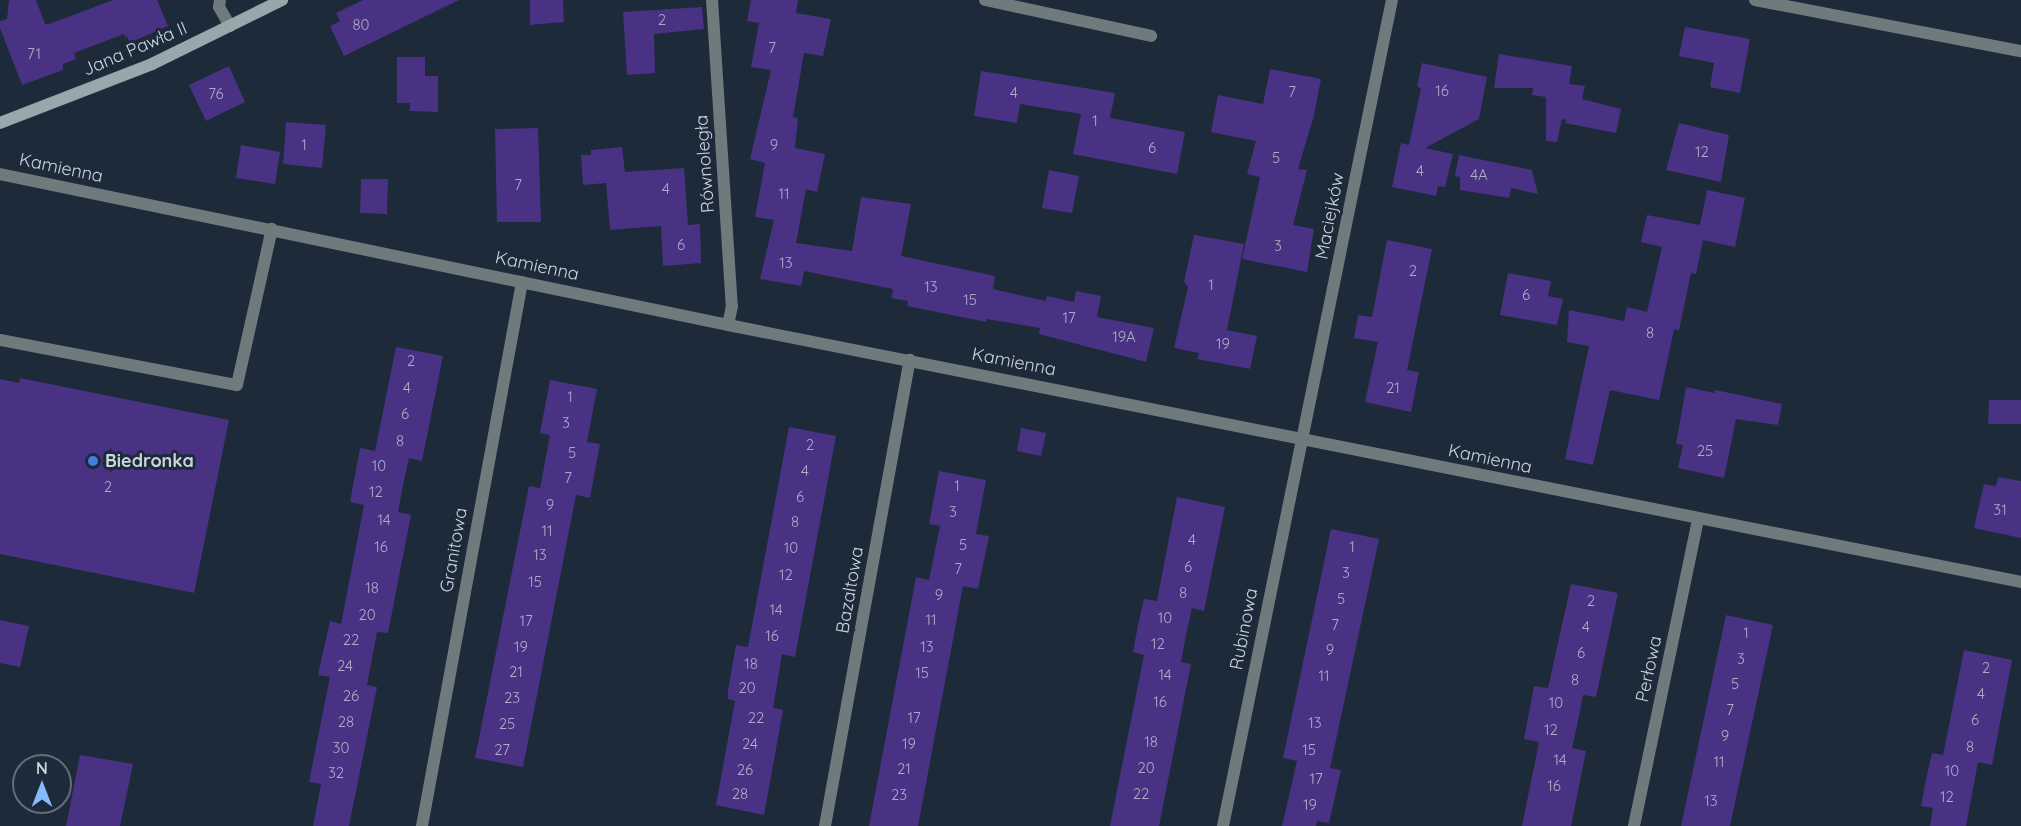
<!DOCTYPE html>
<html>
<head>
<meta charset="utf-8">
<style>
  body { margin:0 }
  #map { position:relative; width:2021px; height:826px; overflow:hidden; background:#1d2a39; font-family:Quicksand,sans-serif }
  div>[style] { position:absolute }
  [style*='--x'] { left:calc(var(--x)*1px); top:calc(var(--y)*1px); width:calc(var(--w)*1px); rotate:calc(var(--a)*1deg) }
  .building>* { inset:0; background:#493283 }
  .lane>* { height:12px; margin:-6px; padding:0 6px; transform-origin:6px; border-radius:6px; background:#6e7a7c }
  .street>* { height:12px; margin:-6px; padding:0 6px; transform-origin:6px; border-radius:6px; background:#6e7a7c }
  .secondary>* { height:12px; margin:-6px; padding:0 6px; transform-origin:6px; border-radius:6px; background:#95a8ab }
  .dots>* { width:16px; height:16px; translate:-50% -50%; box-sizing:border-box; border:3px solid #1d2a39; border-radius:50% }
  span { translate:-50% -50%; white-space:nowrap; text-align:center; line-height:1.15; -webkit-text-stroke:6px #1d2a39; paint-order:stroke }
  .number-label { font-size:15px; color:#abacc7 }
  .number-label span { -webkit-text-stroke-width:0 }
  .street-label { font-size:18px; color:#ccd5de }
  .poi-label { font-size:18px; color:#ccd5de; font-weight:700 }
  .left { translate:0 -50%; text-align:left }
  .north { position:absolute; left:12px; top:754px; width:60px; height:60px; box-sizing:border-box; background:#1d2a39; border:2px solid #636e7b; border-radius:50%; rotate:0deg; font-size:16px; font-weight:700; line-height:24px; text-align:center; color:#ccd5de }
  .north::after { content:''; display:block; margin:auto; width:21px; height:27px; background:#86bbfb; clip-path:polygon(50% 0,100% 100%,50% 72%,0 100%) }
</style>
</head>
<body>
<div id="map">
  <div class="building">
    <i style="clip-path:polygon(9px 0,36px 0,45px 24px,49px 24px,113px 0,157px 0,168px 26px,127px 44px,124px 34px,74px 53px,76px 59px,63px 64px,63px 70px,22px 85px,0 28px,0 21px,7px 19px)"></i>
    <i style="clip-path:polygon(363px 0,459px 0,344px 56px,330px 26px,340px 21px,336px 13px)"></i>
    <i style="clip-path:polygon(530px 0,563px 0,564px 22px,530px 25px)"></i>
    <i style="clip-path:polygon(751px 0,798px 0,796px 13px,831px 19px,823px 56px,804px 53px,793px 117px,798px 118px,795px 148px,825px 154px,817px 192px,806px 189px,796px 243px,852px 251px,861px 197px,911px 204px,901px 256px,995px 276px,993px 289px,1046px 301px,1047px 296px,1074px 302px,1076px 291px,1101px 296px,1097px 317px,1154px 328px,1146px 362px,1039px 334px,1040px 328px,987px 319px,986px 322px,907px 306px,908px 301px,891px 298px,893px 289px,804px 271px,801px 286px,760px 279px,774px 220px,755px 217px,765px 163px,750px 159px,771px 70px,751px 67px,759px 23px,747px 21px)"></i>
    <i style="clip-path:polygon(702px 7px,704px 29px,654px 34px,655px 73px,627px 75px,623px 12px)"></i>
    <i style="clip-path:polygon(1685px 27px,1750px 39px,1740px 93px,1710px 87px,1714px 63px,1679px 56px)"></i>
    <i style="clip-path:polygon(1499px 54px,1572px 66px,1569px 84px,1585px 86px,1582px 99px,1621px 109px,1616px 133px,1565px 123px,1566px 120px,1562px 119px,1557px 142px,1546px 141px,1546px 97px,1532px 95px,1533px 88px,1494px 88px)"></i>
    <i style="clip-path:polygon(397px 57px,425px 57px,425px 76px,438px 76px,438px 112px,410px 111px,410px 103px,397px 103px)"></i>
    <i style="clip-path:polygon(1422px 63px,1487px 77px,1479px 119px,1425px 148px,1453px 154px,1445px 187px,1438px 186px,1436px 196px,1392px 187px,1401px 143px,1409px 145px,1421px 88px,1417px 87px)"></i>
    <i style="clip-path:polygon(229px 66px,245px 102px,206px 121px,189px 85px)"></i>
    <i style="clip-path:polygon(1270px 69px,1321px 79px,1314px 115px,1298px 169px,1307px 170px,1293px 225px,1314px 229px,1307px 272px,1242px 259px,1260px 177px,1247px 174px,1256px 141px,1211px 132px,1218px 95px,1263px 104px)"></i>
    <i style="clip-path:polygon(981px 71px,1115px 93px,1110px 118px,1185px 132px,1177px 174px,1073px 154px,1081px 114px,1020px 104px,1017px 123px,974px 116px)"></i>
    <i style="clip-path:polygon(286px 122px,326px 125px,322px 168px,283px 164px)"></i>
    <i style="clip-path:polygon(1679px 123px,1729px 135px,1721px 182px,1666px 170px)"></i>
    <i style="clip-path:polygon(538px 128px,541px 222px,497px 222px,495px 129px)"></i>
    <i style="clip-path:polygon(241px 145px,280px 152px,275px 184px,236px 178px)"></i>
    <i style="clip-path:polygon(622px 147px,625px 172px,684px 168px,688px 225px,700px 224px,701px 263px,663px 266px,661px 226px,610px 230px,606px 183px,583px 185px,581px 155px,591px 155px,591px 150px)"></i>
    <i style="clip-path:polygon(1459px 155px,1532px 170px,1538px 194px,1511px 188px,1509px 198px,1460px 190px,1460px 177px,1455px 176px)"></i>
    <i style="clip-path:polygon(1049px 170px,1079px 176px,1072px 213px,1042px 208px)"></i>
    <i style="clip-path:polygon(361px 179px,388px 179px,387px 214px,360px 213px)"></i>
    <i style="clip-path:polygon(1707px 190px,1745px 198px,1735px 247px,1703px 240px,1696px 274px,1691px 273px,1679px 330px,1674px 329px,1659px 400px,1610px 390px,1593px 465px,1565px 459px,1589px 346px,1567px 342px,1569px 310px,1624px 321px,1627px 307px,1647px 312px,1662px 247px,1641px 242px,1647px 215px,1700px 225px)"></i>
    <i style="clip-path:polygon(1194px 235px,1244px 244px,1227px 330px,1257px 336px,1250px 369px,1197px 359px,1199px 353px,1174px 348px,1188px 287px,1184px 282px)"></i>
    <i style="clip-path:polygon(1387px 240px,1432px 249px,1407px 370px,1419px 372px,1411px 412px,1365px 402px,1378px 342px,1354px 338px,1358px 315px,1372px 317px)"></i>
    <i style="clip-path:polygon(1508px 273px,1551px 281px,1548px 296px,1563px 299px,1557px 325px,1500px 315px)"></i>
    <i style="clip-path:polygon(396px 347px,443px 356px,422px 461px,409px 458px,403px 485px,398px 512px,411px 515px,388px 633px,377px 632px,367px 685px,377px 687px,349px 826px,313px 826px,321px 784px,309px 782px,330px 677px,318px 675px,330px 621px,341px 624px,364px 505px,350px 502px,360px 448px,375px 451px)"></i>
    <i style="clip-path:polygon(20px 378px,229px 420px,194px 593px,0 554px,0 379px,19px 383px)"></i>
    <i style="clip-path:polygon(550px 380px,597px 389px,587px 442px,600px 444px,590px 498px,576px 495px,523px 767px,475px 758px,529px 486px,540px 488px,545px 462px,550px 435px,540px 433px)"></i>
    <i style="clip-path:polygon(1686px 387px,1714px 393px,1715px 390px,1782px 404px,1778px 425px,1736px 419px,1724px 478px,1678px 468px,1683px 445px,1676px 444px)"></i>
    <i style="clip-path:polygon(1989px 400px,2021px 400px,2021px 424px,1988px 424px)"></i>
    <i style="clip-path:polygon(789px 427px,836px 436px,795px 657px,782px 654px,773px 708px,783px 710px,764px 815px,716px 805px,735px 701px,728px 699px,728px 690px,736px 645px,748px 647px)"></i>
    <i style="clip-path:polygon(1021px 428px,1046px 433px,1041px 456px,1017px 451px)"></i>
    <i style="clip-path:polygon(939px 471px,986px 480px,976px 534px,989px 536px,978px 589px,963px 586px,918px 826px,869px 826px,916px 577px,929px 580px,940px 526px,929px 524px)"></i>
    <i style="clip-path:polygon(1998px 477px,2021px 481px,2021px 538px,1974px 528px,1984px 484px,1996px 486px)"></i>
    <i style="clip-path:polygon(1177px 497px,1225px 507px,1204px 611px,1192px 608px,1186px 635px,1181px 662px,1191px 664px,1159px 826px,1110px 826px,1144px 655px,1133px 652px,1138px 625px,1144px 599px,1157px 601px)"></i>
    <i style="clip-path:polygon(1331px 529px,1379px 539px,1330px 768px,1341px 770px,1329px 823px,1317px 821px,1316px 826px,1282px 826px,1297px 761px,1283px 758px)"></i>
    <i style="clip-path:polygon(1571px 584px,1618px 593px,1596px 697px,1583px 695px,1578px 721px,1572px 748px,1586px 751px,1571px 826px,1522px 826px,1539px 742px,1524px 739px,1534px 686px,1548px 688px)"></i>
    <i style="clip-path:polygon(1726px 615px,1773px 625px,1730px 826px,1681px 826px)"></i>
    <i style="clip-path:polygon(0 620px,29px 626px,20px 667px,0 663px)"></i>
    <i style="clip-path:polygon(1964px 650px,2012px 660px,1992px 765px,1978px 762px,1966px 826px,1930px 826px,1933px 808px,1921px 806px,1926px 779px,1932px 753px,1943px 755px)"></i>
    <i style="clip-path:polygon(80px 755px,133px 764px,120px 826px,66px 826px)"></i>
  </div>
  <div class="lane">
    <i style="--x:0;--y:340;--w:241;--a:10.8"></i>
    <i style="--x:237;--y:385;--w:160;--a:-77.4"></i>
  </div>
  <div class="street">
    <i style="--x:220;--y:0;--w:7;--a:98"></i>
    <i style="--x:219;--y:7;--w:22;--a:60"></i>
    <i style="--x:712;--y:0;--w:307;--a:86.3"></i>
    <i style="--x:732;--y:306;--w:19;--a:102"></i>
    <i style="--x:985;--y:0;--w:170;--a:12.2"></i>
    <i style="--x:1755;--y:0;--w:271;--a:10.9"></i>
    <i style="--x:0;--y:174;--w:743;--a:11.72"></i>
    <i style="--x:728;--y:325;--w:1318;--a:11.24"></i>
    <i style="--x:422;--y:826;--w:553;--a:-79.58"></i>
    <i style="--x:825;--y:826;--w:474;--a:-79.7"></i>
    <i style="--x:1223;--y:826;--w:843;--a:-78.44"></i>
    <i style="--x:1634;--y:826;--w:313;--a:-78.2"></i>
  </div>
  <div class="secondary">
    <i style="--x:0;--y:123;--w:163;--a:-21.2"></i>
    <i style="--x:152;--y:64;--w:145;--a:-26.2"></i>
  </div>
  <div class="dots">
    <i style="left:93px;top:461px;background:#3f7fe0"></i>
  </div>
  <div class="number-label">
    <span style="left:662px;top:20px">2</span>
    <span style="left:361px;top:25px">80</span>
    <span style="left:772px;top:48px">7</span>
    <span style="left:34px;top:54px">71</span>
    <span style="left:1442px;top:91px">16</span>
    <span style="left:1292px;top:92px">7</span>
    <span style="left:1014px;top:93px">4</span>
    <span style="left:216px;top:94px">76</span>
    <span style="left:1095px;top:121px">1</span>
    <span style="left:304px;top:145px">1</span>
    <span style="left:774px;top:145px">9</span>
    <span style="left:1152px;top:148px">6</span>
    <span style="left:1702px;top:152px">12</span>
    <span style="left:1276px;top:158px">5</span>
    <span style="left:1420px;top:171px">4</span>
    <span style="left:1479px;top:175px">4A</span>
    <span style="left:518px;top:185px">7</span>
    <span style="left:666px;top:189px">4</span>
    <span style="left:784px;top:194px">11</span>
    <span style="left:681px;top:245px">6</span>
    <span style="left:1278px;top:246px">3</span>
    <span style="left:786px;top:263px">13</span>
    <span style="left:1413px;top:271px">2</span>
    <span style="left:1211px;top:285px">1</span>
    <span style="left:931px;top:287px">13</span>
    <span style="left:1526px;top:295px">6</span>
    <span style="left:970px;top:300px">15</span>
    <span style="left:1069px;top:318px">17</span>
    <span style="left:1650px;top:333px">8</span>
    <span style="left:1124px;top:337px">19A</span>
    <span style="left:1223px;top:344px">19</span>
    <span style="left:411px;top:361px">2</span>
    <span style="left:407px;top:388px">4</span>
    <span style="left:1393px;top:388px">21</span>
    <span style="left:570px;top:397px">1</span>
    <span style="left:405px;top:414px">6</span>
    <span style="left:566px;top:423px">3</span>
    <span style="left:400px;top:441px">8</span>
    <span style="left:810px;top:445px">2</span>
    <span style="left:1705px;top:451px">25</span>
    <span style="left:572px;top:453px">5</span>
    <span style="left:379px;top:466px">10</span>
    <span style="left:805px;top:471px">4</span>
    <span style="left:568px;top:478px">7</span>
    <span style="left:957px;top:486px">1</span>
    <span style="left:108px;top:487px">2</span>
    <span style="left:376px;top:492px">12</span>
    <span style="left:800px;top:497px">6</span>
    <span style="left:550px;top:505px">9</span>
    <span style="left:2000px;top:510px">31</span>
    <span style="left:953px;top:512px">3</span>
    <span style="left:384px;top:520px">14</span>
    <span style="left:795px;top:522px">8</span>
    <span style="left:547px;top:531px">11</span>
    <span style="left:1192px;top:540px">4</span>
    <span style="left:963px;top:545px">5</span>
    <span style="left:381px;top:547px">16</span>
    <span style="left:1352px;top:547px">1</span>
    <span style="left:791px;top:548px">10</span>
    <span style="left:540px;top:555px">13</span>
    <span style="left:1188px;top:567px">6</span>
    <span style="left:958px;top:569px">7</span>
    <span style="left:1346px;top:573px">3</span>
    <span style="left:786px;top:575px">12</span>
    <span style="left:535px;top:582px">15</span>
    <span style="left:372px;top:588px">18</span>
    <span style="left:1183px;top:593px">8</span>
    <span style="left:939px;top:595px">9</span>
    <span style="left:1341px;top:599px">5</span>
    <span style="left:1591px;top:601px">2</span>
    <span style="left:776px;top:610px">14</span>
    <span style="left:367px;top:615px">20</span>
    <span style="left:1165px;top:618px">10</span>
    <span style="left:931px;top:620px">11</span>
    <span style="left:526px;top:621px">17</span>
    <span style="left:1335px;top:625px">7</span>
    <span style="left:1586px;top:627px">4</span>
    <span style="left:1746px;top:633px">1</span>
    <span style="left:772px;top:636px">16</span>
    <span style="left:351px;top:640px">22</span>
    <span style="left:1158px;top:644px">12</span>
    <span style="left:521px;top:647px">19</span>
    <span style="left:927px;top:647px">13</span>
    <span style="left:1330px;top:650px">9</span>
    <span style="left:1581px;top:653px">6</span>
    <span style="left:1741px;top:659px">3</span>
    <span style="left:751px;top:664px">18</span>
    <span style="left:345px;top:666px">24</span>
    <span style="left:1986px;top:668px">2</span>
    <span style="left:516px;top:672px">21</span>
    <span style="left:922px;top:673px">15</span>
    <span style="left:1165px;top:675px">14</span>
    <span style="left:1324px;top:676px">11</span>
    <span style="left:1575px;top:680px">8</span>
    <span style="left:1735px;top:684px">5</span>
    <span style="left:747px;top:688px">20</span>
    <span style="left:1981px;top:694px">4</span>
    <span style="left:351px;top:696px">26</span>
    <span style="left:512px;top:698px">23</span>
    <span style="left:1160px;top:702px">16</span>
    <span style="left:1556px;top:703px">10</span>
    <span style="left:1730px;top:710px">7</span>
    <span style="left:756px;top:718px">22</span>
    <span style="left:914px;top:718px">17</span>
    <span style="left:1975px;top:720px">6</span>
    <span style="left:346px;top:722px">28</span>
    <span style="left:1315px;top:723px">13</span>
    <span style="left:507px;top:724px">25</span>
    <span style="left:1551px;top:730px">12</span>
    <span style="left:1725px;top:736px">9</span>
    <span style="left:1151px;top:742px">18</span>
    <span style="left:750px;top:744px">24</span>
    <span style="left:909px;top:744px">19</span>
    <span style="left:1970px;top:747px">8</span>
    <span style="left:341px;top:748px">30</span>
    <span style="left:502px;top:750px">27</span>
    <span style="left:1309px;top:750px">15</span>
    <span style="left:1560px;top:760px">14</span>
    <span style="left:1719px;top:762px">11</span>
    <span style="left:1146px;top:768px">20</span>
    <span style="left:904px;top:769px">21</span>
    <span style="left:745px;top:770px">26</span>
    <span style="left:1952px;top:771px">10</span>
    <span style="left:336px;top:773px">32</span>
    <span style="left:1316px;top:779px">17</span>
    <span style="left:1554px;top:786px">16</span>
    <span style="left:740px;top:794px">28</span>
    <span style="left:1141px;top:794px">22</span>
    <span style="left:899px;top:795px">23</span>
    <span style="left:1947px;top:797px">12</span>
    <span style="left:1711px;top:801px">13</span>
    <span style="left:1310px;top:805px">19</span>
  </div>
  <div class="street-label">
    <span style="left:135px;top:49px;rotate:-23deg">Jana Pawła II</span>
    <span style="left:705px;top:164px;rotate:-94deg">Równoległa</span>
    <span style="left:61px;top:168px;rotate:12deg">Kamienna</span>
    <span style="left:1330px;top:216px;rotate:-79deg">Maciejków</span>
    <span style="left:537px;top:266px;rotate:12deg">Kamienna</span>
    <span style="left:1014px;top:362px;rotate:11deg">Kamienna</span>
    <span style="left:1490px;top:459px;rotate:12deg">Kamienna</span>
    <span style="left:454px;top:550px;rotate:-80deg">Granitowa</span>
    <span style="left:850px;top:590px;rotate:-80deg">Bazaltowa</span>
    <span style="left:1244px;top:629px;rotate:-79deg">Rubinowa</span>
    <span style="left:1649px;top:669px;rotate:-78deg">Perłowa</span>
  </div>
  <div class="poi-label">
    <span class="left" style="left:105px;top:461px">Biedronka</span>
  </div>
  <div class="north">N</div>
</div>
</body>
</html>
